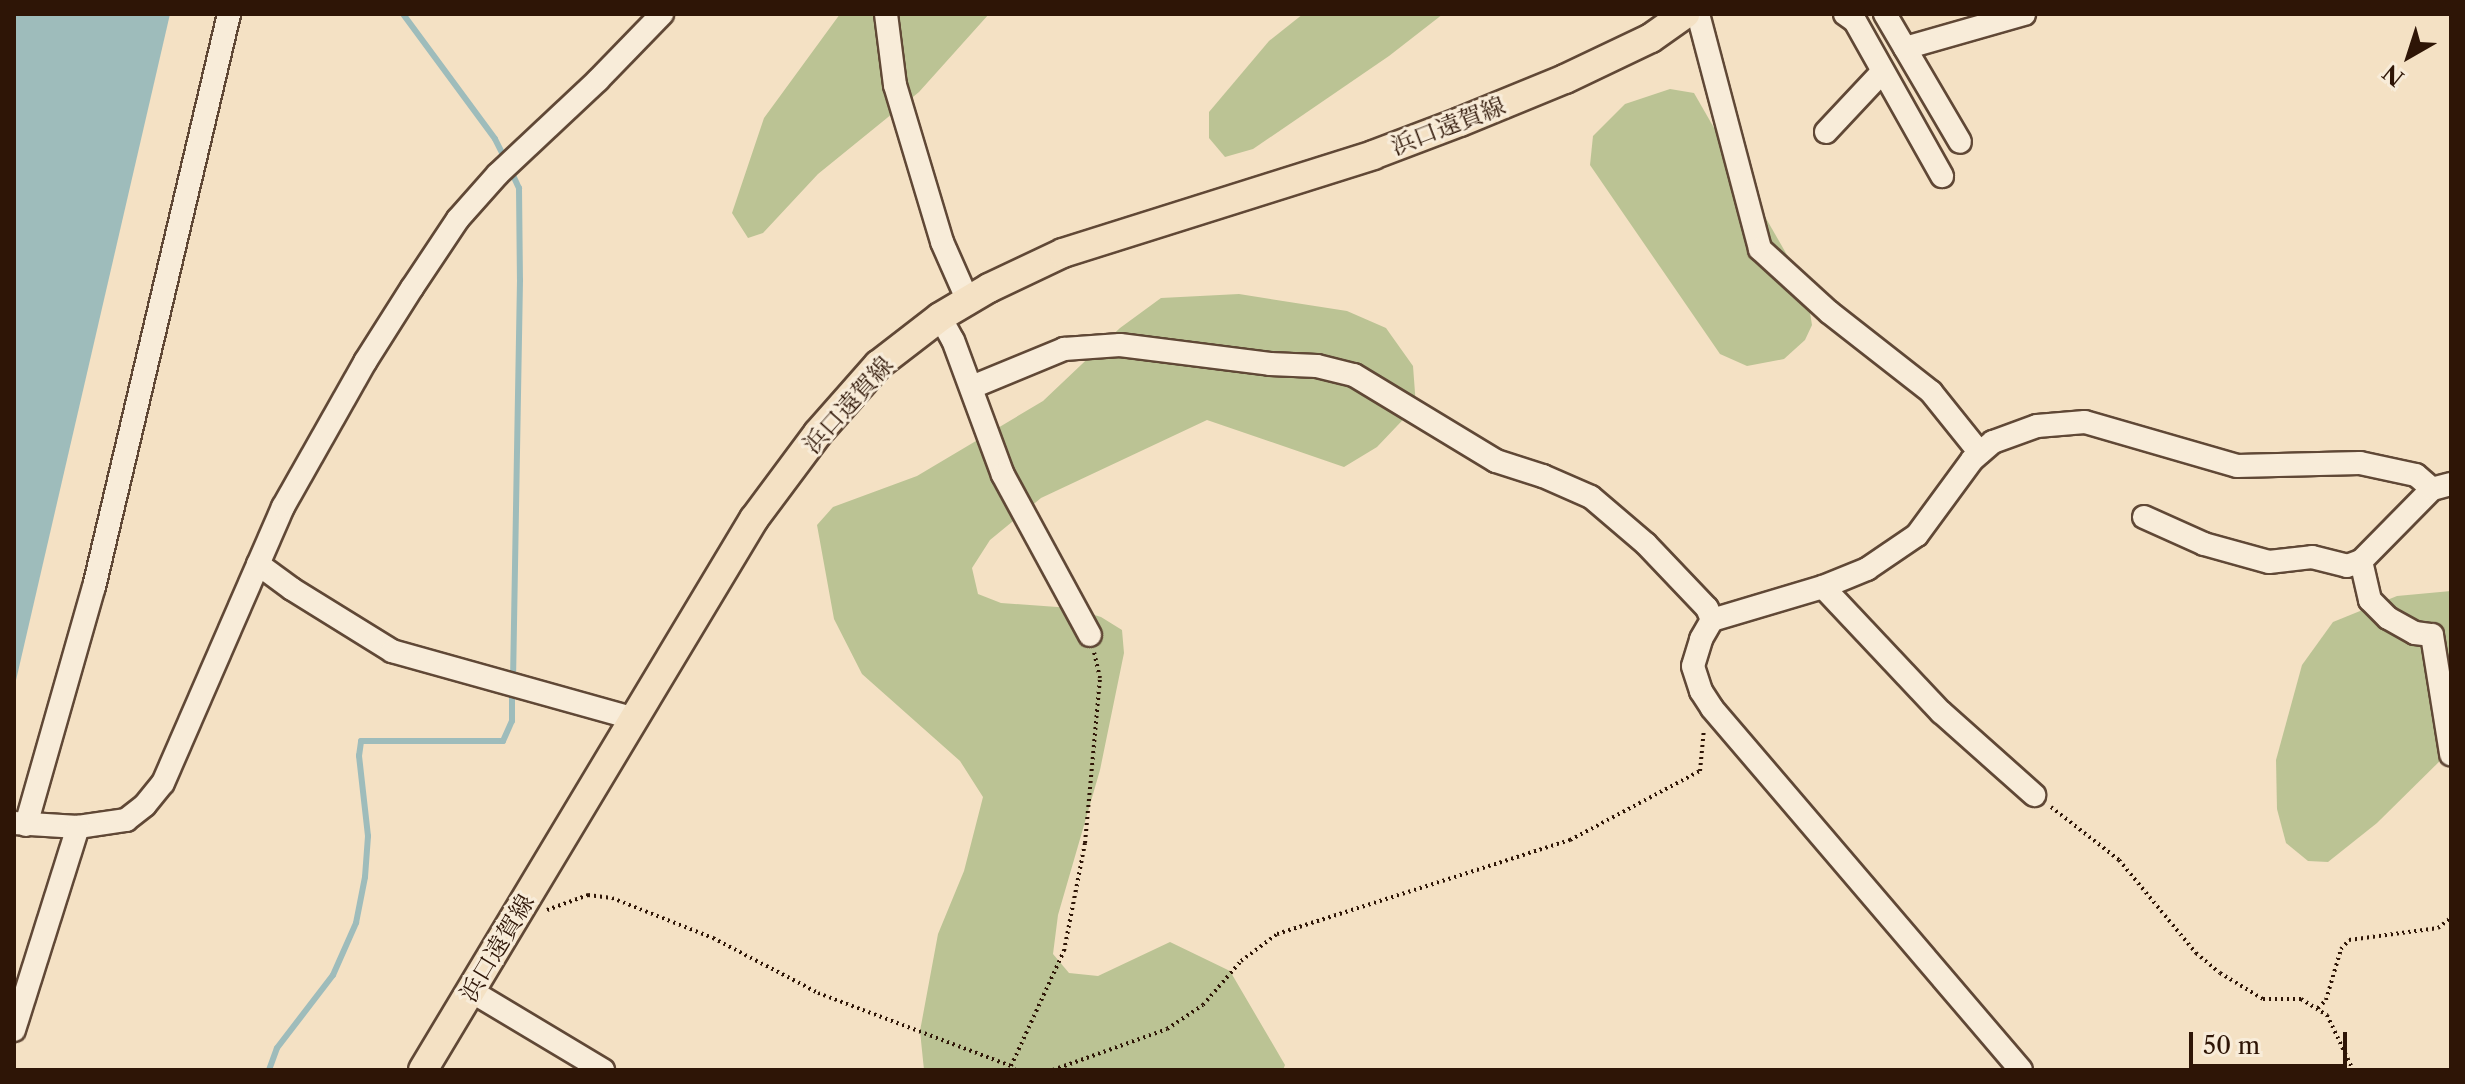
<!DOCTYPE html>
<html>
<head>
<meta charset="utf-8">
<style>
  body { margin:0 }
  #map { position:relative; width:2465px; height:1084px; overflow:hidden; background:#f4e1c4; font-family:"Libre Caslon Text","Noto Serif JP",serif }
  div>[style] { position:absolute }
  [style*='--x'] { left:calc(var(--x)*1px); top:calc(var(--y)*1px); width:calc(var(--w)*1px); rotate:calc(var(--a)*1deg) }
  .green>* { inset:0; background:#bbc394 }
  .water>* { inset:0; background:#9ebcbb }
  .stream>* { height:6px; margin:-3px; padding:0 3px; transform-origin:3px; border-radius:3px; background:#9ebcbb }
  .path>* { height:4px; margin-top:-2px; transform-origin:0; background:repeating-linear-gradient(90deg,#2e1506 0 2px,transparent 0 6px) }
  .roads { filter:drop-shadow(2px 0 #604836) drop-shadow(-2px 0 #604836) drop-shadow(0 2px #604836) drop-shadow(0 -2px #604836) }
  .minor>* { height:22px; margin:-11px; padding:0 11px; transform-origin:11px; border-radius:11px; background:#f8ecd9 }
  .major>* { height:28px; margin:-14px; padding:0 14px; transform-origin:14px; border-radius:14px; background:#f4e1c4 }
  span { translate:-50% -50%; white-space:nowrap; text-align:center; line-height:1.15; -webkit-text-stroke:6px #f8ecd9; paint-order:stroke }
  .street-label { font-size:24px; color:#2e1506 }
  .frame { position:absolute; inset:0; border:16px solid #2e1506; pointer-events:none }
  .north { position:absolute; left:2369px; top:16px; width:80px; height:80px; -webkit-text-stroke:6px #f8ecd9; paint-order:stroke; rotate:219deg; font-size:22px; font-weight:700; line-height:32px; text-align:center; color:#2e1506 }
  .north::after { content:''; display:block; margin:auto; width:28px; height:36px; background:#2e1506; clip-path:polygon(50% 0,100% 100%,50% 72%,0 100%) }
  .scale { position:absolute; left:2189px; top:1032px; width:158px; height:36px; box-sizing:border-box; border:4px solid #2e1506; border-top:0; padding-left:10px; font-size:24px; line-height:28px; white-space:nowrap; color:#2e1506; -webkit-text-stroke:6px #f8ecd9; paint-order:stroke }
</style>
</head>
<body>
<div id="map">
  <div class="green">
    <i style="clip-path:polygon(840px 14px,989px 14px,919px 92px,818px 174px,763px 233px,748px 238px,732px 213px,764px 118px)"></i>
    <i style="clip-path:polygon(1303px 14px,1443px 14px,1389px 56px,1253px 149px,1225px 157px,1209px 138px,1209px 112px,1269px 41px)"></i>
    <i style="clip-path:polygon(1670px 89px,1694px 93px,1806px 288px,1812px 325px,1805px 340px,1784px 359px,1747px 366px,1720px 354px,1590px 165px,1593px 136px,1625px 104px)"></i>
    <i style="clip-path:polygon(1239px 294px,1347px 311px,1386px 328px,1413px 366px,1416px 406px,1377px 447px,1344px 467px,1207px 420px,1041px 498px,990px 540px,972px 568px,978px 594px,1001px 603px,1071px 608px,1101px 617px,1122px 630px,1124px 653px,1100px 770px,1058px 915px,1053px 954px,1069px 973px,1098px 976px,1170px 942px,1230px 971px,1285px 1065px,1283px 1070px,924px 1070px,920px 1031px,938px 934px,964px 871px,983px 797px,960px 761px,862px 674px,834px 619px,817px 525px,833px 507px,917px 476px,1043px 401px,1120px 328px,1161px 298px)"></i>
    <i style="clip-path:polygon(2451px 591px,2451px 750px,2377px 823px,2328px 862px,2308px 861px,2286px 843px,2277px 809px,2276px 760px,2302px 665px,2333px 622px,2397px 596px)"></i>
  </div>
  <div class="water">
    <i style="clip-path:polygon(14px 14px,170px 14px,14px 689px)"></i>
  </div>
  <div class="stream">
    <i style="--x:403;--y:14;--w:155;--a:53.6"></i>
    <i style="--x:495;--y:139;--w:25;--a:63"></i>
    <i style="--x:511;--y:171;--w:19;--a:65"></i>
    <i style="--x:519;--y:188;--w:92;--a:89.4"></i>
    <i style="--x:520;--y:280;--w:398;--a:91"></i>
    <i style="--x:269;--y:1070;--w:23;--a:-70"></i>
    <i style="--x:277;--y:1048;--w:92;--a:-52.5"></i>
    <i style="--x:333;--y:975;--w:57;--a:-66.1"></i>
    <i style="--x:356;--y:923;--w:47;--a:-78.9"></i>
    <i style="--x:365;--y:877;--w:41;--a:-85.8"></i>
    <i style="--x:368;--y:836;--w:81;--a:-96.4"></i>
    <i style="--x:359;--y:756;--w:15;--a:-82"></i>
    <i style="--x:361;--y:741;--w:142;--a:0"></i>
    <i style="--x:503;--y:741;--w:22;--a:-66"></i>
    <i style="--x:512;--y:721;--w:32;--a:-90"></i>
  </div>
  <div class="path">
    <i style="--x:2051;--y:807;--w:86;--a:37.9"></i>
    <i style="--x:2119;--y:860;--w:121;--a:50.4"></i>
    <i style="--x:2196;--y:953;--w:31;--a:40"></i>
    <i style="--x:2220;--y:973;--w:50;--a:31.2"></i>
    <i style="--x:2263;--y:999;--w:38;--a:0"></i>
    <i style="--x:2301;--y:999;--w:31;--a:32"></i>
    <i style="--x:2327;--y:1015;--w:61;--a:64.7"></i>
    <i style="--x:547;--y:910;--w:44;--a:-20.1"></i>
    <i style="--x:588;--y:895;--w:24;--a:7"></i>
    <i style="--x:612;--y:898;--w:109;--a:21.6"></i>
    <i style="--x:713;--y:938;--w:119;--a:27.6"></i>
    <i style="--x:818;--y:993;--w:206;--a:20.7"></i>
    <i style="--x:2318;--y:1008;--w:11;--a:-45"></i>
    <i style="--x:2326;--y:1000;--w:53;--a:-73.6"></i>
    <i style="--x:2341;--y:949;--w:12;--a:-48"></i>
    <i style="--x:2349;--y:940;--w:90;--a:-7.7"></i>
    <i style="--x:2438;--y:928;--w:16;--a:-38"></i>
    <i style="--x:1015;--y:1070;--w:6;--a:-135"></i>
    <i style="--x:1011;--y:1066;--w:127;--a:-65.3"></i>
    <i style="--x:1064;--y:951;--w:110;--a:-79"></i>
    <i style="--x:1085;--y:843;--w:166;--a:-84.8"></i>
    <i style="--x:1100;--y:678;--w:26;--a:-103"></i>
    <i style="--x:1053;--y:1070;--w:121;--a:-19.8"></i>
    <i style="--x:1167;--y:1029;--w:43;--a:-33.7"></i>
    <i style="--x:1203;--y:1005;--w:58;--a:-49.2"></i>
    <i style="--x:1241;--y:961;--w:45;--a:-36.9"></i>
    <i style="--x:1277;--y:934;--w:308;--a:-17.8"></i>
    <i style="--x:1570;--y:840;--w:147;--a:-28"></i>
    <i style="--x:1700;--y:771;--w:42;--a:-84.6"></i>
  </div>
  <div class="roads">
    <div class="minor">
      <i style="--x:886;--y:14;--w:72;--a:82.8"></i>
      <i style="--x:895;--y:85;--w:164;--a:73.3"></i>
      <i style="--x:942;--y:242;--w:64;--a:66.2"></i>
      <i style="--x:1698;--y:14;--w:243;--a:75.2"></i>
      <i style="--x:1760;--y:249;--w:93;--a:42.4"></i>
      <i style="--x:1829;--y:312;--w:130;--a:38.1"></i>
      <i style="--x:1931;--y:392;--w:78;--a:51.2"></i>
      <i style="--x:1845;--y:14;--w:12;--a:35"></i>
      <i style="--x:1855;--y:21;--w:178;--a:60.7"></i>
      <i style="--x:1885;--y:14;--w:148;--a:59.6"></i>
      <i style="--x:1905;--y:48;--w:124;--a:-15.9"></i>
      <i style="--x:1826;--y:132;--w:83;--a:-46.9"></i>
      <i style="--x:940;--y:317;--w:26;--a:61"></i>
      <i style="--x:953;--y:340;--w:144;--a:69.7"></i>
      <i style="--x:1003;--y:475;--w:182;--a:61.5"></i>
      <i style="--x:972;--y:387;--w:100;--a:-22.4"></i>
      <i style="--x:1064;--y:349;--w:56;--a:-4.1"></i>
      <i style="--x:1120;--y:345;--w:151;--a:7.2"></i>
      <i style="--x:1270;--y:364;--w:47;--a:2.4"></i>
      <i style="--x:1317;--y:366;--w:38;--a:14"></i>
      <i style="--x:1354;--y:375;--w:166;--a:31.2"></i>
      <i style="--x:1496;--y:461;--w:49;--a:17.7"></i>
      <i style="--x:1543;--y:476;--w:52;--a:23.6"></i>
      <i style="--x:1591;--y:497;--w:72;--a:40.5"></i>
      <i style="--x:1646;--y:544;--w:88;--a:46.4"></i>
      <i style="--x:1707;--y:608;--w:13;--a:67"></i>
      <i style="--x:2432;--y:489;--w:101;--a:134.6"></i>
      <i style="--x:2361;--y:561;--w:40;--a:77"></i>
      <i style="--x:2370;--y:600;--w:25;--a:45"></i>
      <i style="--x:2388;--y:618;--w:31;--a:29"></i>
      <i style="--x:2415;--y:633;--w:17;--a:7"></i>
      <i style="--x:2432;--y:635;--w:121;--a:80.9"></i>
      <i style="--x:2144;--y:517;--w:66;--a:24.2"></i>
      <i style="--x:2204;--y:544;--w:67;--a:15.5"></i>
      <i style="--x:2269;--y:562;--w:43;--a:-6.6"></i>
      <i style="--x:2312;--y:557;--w:36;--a:14"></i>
      <i style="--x:2347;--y:566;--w:15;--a:-20"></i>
      <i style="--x:258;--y:564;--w:42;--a:36.3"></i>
      <i style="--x:292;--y:589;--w:118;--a:31.8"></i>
      <i style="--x:392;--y:651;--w:252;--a:15.6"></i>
      <i style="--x:1823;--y:587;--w:172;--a:46.7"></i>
      <i style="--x:1941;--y:712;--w:125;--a:41.7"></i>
      <i style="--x:14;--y:823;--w:64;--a:3.6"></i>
      <i style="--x:78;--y:827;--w:49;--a:-8.3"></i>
      <i style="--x:126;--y:820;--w:24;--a:-38"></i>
      <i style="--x:145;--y:805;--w:28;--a:-51"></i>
      <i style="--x:163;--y:783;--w:301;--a:-66.5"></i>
      <i style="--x:283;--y:507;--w:167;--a:-60.5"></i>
      <i style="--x:365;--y:362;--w:88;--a:-57.6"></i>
      <i style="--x:412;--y:288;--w:83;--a:-56.3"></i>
      <i style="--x:458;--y:219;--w:60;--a:-48.4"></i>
      <i style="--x:498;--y:174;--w:137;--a:-43.2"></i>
      <i style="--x:598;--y:80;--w:92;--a:-45.9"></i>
      <i style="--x:26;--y:825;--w:248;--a:-74.1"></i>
      <i style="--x:94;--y:587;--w:589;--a:-76.74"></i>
      <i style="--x:471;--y:991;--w:154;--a:30.9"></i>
      <i style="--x:14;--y:1030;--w:213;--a:-72.5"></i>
      <i style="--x:2021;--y:1070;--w:476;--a:-130.5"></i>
      <i style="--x:1712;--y:708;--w:20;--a:-123"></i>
      <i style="--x:1701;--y:691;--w:26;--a:-108"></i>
      <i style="--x:1693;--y:666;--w:28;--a:-73"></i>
      <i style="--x:1701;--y:639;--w:22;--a:-60"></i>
      <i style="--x:1712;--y:620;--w:116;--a:-16.6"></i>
      <i style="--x:1823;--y:587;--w:48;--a:-22.2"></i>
      <i style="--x:1867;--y:569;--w:60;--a:-34.2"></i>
      <i style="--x:1917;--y:535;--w:93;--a:-53.7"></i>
      <i style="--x:1972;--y:460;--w:28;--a:-41"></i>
      <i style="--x:1993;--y:442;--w:47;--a:-20"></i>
      <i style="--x:2037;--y:426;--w:48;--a:-4.8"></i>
      <i style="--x:2085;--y:422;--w:158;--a:16.1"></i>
      <i style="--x:2237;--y:466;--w:123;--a:-1.4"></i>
      <i style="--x:2360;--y:463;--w:57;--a:12.1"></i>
      <i style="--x:2416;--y:475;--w:21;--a:41"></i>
      <i style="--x:2432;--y:489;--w:20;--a:-15"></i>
    </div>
    <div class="major">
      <i style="--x:423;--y:1070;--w:643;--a:-59.01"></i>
      <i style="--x:754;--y:519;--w:107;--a:-53.3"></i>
      <i style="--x:818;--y:433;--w:91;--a:-48.6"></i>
      <i style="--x:878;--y:365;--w:78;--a:-37.7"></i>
      <i style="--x:940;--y:317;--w:57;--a:-30.6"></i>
      <i style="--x:989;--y:288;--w:82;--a:-25.3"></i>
      <i style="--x:1063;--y:253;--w:325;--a:-17.5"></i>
      <i style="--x:1373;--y:155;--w:93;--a:-20.8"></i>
      <i style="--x:1460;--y:122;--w:113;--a:-22.3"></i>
      <i style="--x:1565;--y:79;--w:95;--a:-25.5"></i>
      <i style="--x:1651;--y:38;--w:42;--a:-35.2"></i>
    </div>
  </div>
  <div class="street-label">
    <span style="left:1448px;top:126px;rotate:-21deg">浜口遠賀線</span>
    <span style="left:848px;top:405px;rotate:-48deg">浜口遠賀線</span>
    <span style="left:497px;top:948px;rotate:-59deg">浜口遠賀線</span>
  </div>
  <div class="frame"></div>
  <div class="north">N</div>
  <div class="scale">50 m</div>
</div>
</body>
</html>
